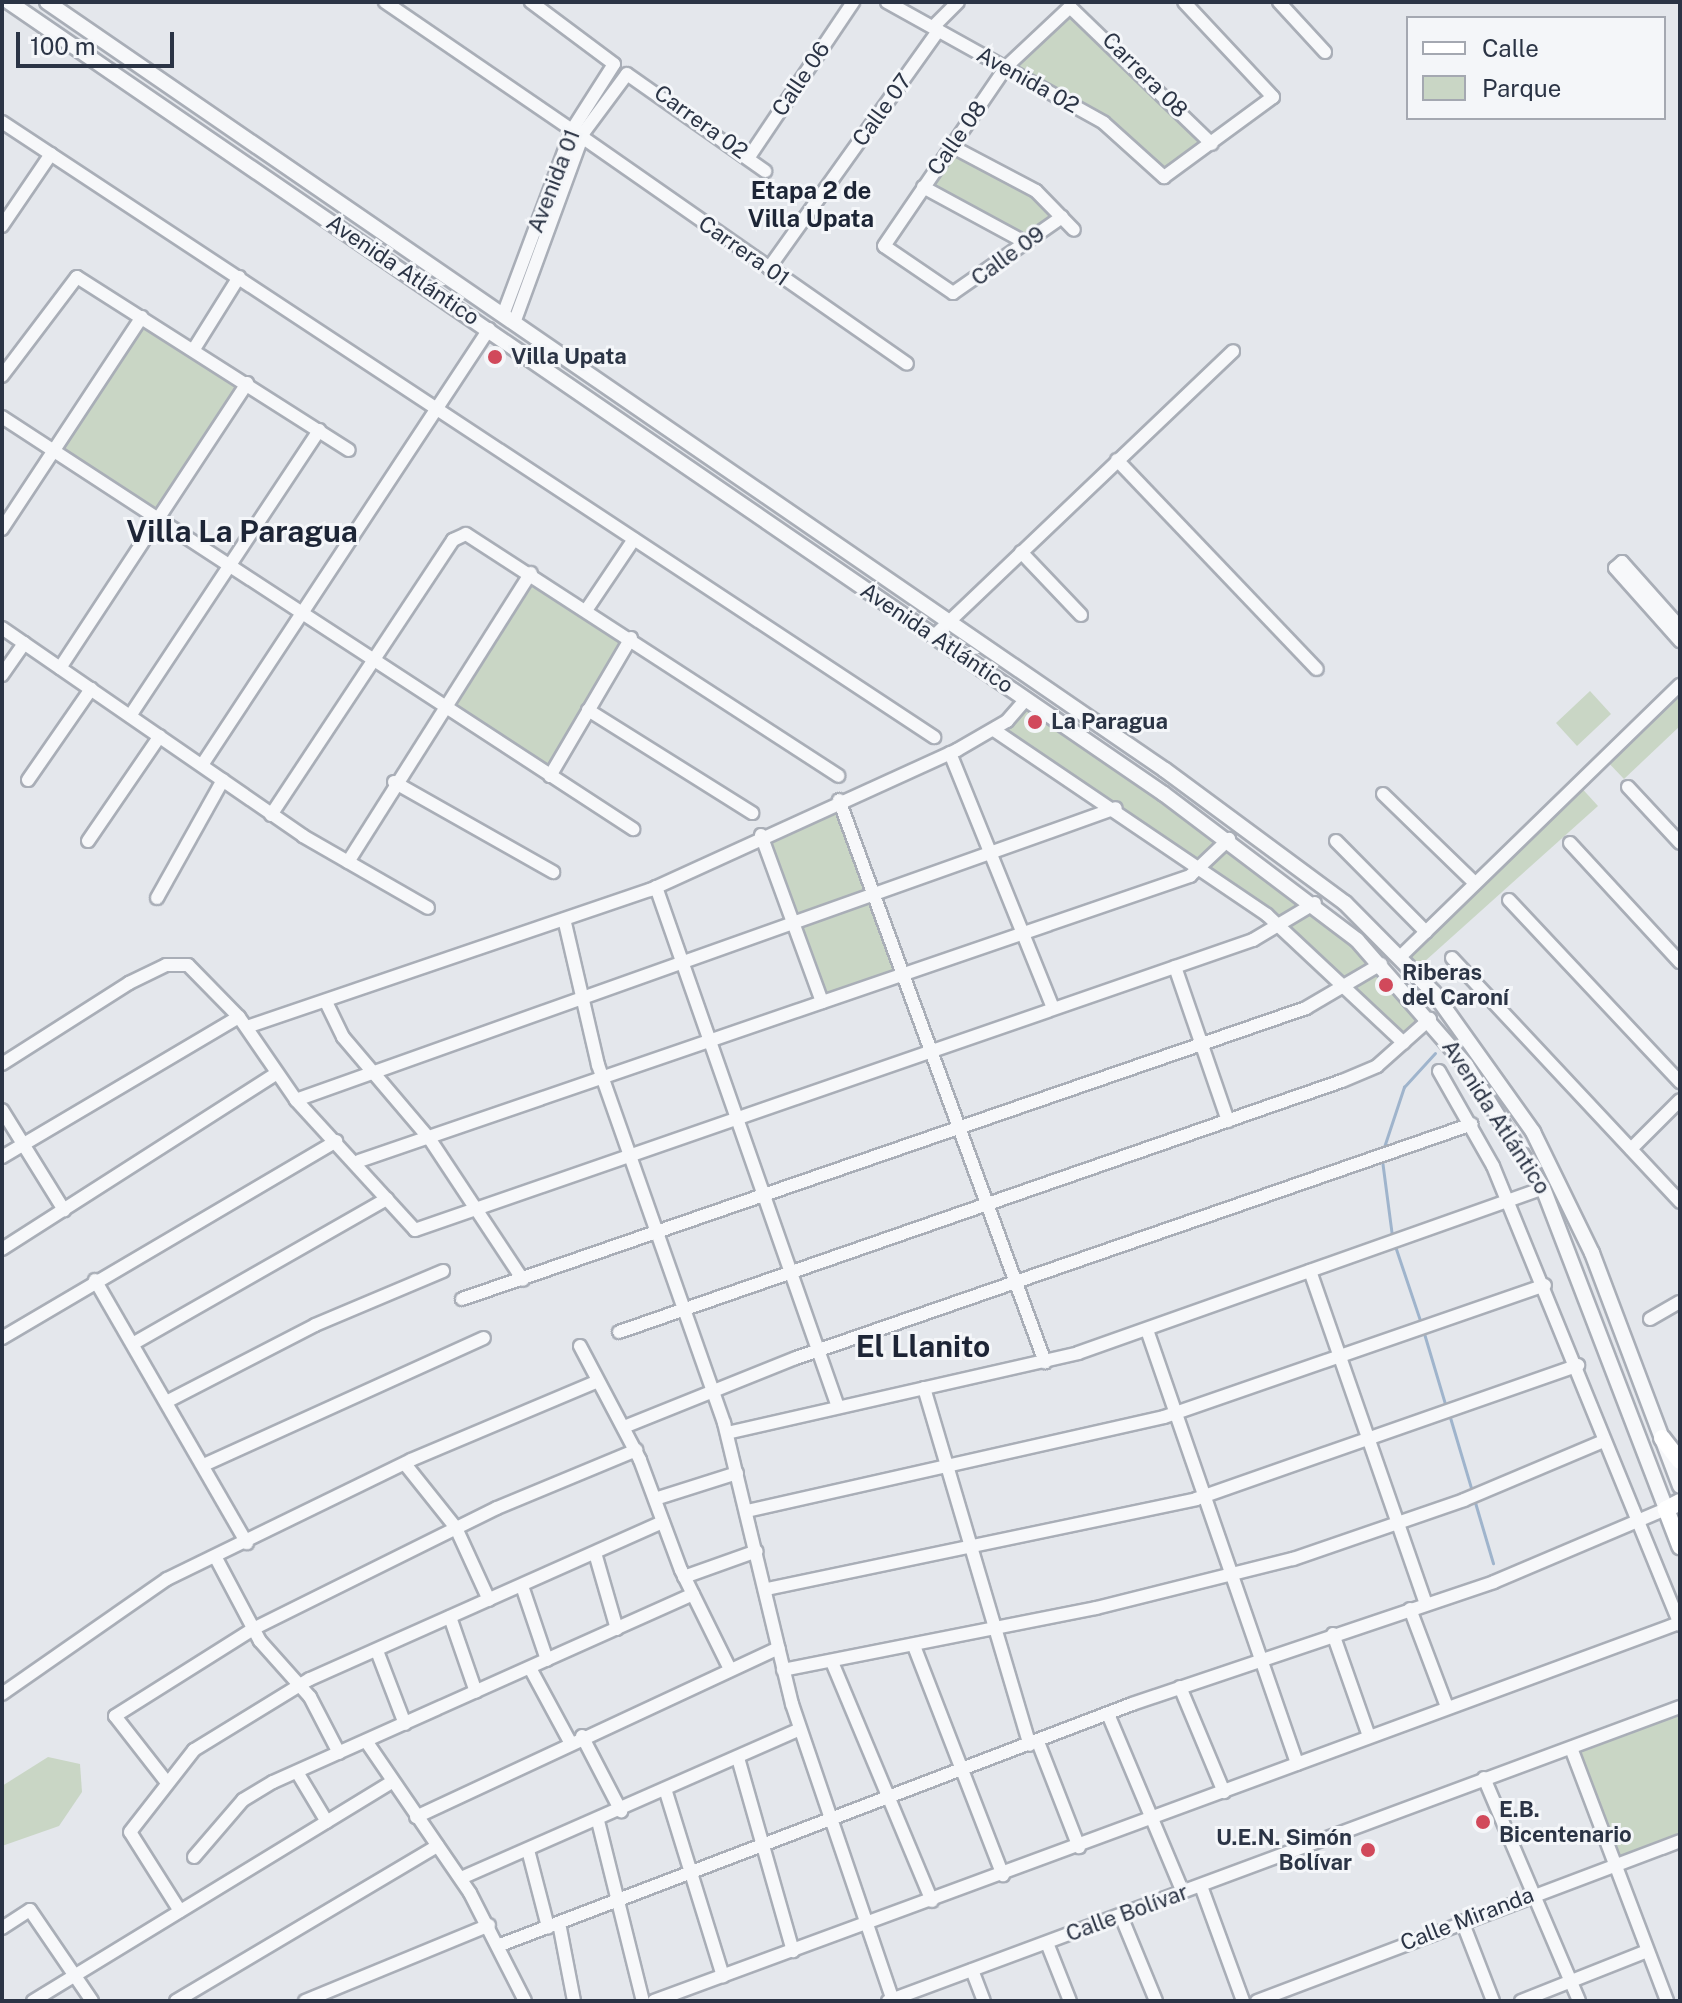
<!DOCTYPE html>
<html>
<head>
<meta charset="utf-8">
<style>
  body { margin:0 }
  #map { position:relative; width:1682px; height:2003px; overflow:hidden; background:#e4e7ec; font-family:"Public Sans",sans-serif }
  div>[style] { position:absolute }
  [style*='--x'] { left:calc(var(--x)*1px); top:calc(var(--y)*1px); width:calc(var(--w)*1px); rotate:calc(var(--a)*1deg) }
  .green>* { inset:0; background:#c9d6c5 }
  .stream>* { height:3px; margin:-1.5px; padding:0 1.5px; transform-origin:1.5px; border-radius:1.5px; background:#9fb4cc }
  .roads { filter:drop-shadow(2px 0 #a9aeb7) drop-shadow(-2px 0 #a9aeb7) drop-shadow(0 2px #a9aeb7) drop-shadow(0 -2px #a9aeb7) }
  .minor>* { height:12px; margin:-6px; padding:0 6px; transform-origin:6px; border-radius:6px; background:#f7f8fa }
  .tertiary>* { height:14px; margin:-7px; padding:0 7px; transform-origin:7px; border-radius:7px; background:#f7f8fa }
  .secondary>* { height:16px; margin:-8px; padding:0 8px; transform-origin:8px; border-radius:8px; background:#fff }
  .dots>* { width:22px; height:22px; translate:-50% -50%; box-sizing:border-box; border:4px solid #f4f6f9; border-radius:50% }
  span { translate:-50% -50%; white-space:nowrap; text-align:center; line-height:1.15; -webkit-text-stroke:6px #f4f6f9; paint-order:stroke }
  .street-label { font-size:22px; color:#2b3445 }
  .poi-label { font-size:22px; color:#2b3445; font-weight:700 }
  .left { translate:0 -50%; text-align:left }
  .right { translate:-100% -50%; text-align:right }
  .neighbourhood-label { font-size:24px; color:#1d2536; font-weight:700 }
  .district-label { font-size:30px; color:#1d2536; font-weight:700 }
  .frame { position:absolute; inset:0; border:4px solid #2b3445; pointer-events:none }
  .legend { position:absolute; left:1406px; top:16px; width:260px; height:104px; box-sizing:border-box; background:#f4f6f9; border:2px solid #a4a8b1; margin:0; padding:10px 14px; list-style:none; font-size:24px; color:#2b3445 }
  .legend li { display:flex; align-items:center; gap:16px; height:40px }
  .legend b { width:40px; border:2px solid #a4a8b1 }
  .scale { position:absolute; left:16px; top:32px; width:158px; height:36px; box-sizing:border-box; border:4px solid #2b3445; border-top:0; padding-left:10px; font-size:24px; line-height:28px; white-space:nowrap; color:#2b3445; -webkit-text-stroke:6px #f4f6f9; paint-order:stroke }
</style>
</head>
<body>
<div id="map">
  <div class="green">
    <i style="clip-path:polygon(1066px 8px,1212px 144px,1167px 176px,1006px 67px)"></i>
    <i style="clip-path:polygon(951px 146px,1021px 183px,1062px 217px,1026px 243px,923px 187px)"></i>
    <i style="clip-path:polygon(142px 317px,247px 383px,159px 520px,54px 451px)"></i>
    <i style="clip-path:polygon(531px 573px,631px 638px,550px 776px,441px 709px)"></i>
    <i style="clip-path:polygon(1680px 685px,1680px 726px,1624px 779px,1603px 757px)"></i>
    <i style="clip-path:polygon(1590px 691px,1611px 714px,1577px 746px,1556px 723px)"></i>
    <i style="clip-path:polygon(1026px 699px,1288px 881px,1430px 1019px,1404px 1043px,1291px 934px,994px 730px)"></i>
    <i style="clip-path:polygon(1577px 783px,1598px 806px,1414px 971px,1401px 956px)"></i>
    <i style="clip-path:polygon(839px 800px,903px 974px,822px 1002px,762px 835px)"></i>
    <i style="clip-path:polygon(1680px 1707px,1680px 1841px,1613px 1864px,1571px 1748px)"></i>
    <i style="clip-path:polygon(48px 1757px,80px 1764px,82px 1792px,59px 1826px,2px 1846px,2px 1786px)"></i>
  </div>
  <div class="stream">
    <i style="--x:1382;--y:1153;--w:70;--a:-71.6"></i>
    <i style="--x:1404;--y:1087;--w:46;--a:-47.6"></i>
    <i style="--x:1382;--y:1160;--w:77;--a:82.5"></i>
    <i style="--x:1394;--y:1243;--w:84;--a:71.4"></i>
    <i style="--x:1423;--y:1330;--w:80;--a:73.4"></i>
    <i style="--x:1449;--y:1414;--w:80;--a:73.4"></i>
    <i style="--x:1474;--y:1499;--w:67;--a:73.5"></i>
  </div>
  <div class="roads">
    <div class="minor">
      <i style="--x:385;--y:2;--w:227;--a:34.4"></i>
      <i style="--x:887;--y:2;--w:248;--a:29.1"></i>
      <i style="--x:1104;--y:123;--w:81;--a:42"></i>
      <i style="--x:1164;--y:177;--w:135;--a:-36.3"></i>
      <i style="--x:1273;--y:97;--w:130;--a:-133.1"></i>
      <i style="--x:1279;--y:2;--w:68;--a:47.4"></i>
      <i style="--x:933;--y:27;--w:35;--a:-45"></i>
      <i style="--x:2;--y:122;--w:1117;--a:33.42"></i>
      <i style="--x:582;--y:137;--w:396;--a:34.9"></i>
      <i style="--x:951;--y:146;--w:96;--a:27.9"></i>
      <i style="--x:1036;--y:191;--w:54;--a:45.7"></i>
      <i style="--x:749;--y:157;--w:187;--a:-56.1"></i>
      <i style="--x:923;--y:187;--w:117;--a:28.5"></i>
      <i style="--x:1062;--y:217;--w:133;--a:145.1"></i>
      <i style="--x:953;--y:293;--w:83;--a:-145.7"></i>
      <i style="--x:884;--y:246;--w:217;--a:-55.7"></i>
      <i style="--x:1006;--y:67;--w:88;--a:-43.2"></i>
      <i style="--x:1070;--y:7;--w:197;--a:44"></i>
      <i style="--x:2;--y:226;--w:87;--a:-55.8"></i>
      <i style="--x:769;--y:268;--w:292;--a:-54.5"></i>
      <i style="--x:503;--y:315;--w:197;--a:-69.5"></i>
      <i style="--x:572;--y:130;--w:78;--a:-57.5"></i>
      <i style="--x:614;--y:64;--w:104;--a:-143.2"></i>
      <i style="--x:514;--y:323;--w:203;--a:-69.9"></i>
      <i style="--x:584;--y:132;--w:72;--a:-53.4"></i>
      <i style="--x:627;--y:74;--w:169;--a:35.1"></i>
      <i style="--x:194;--y:349;--w:85;--a:-58"></i>
      <i style="--x:2;--y:376;--w:124;--a:-52.9"></i>
      <i style="--x:77;--y:277;--w:322;--a:32.5"></i>
      <i style="--x:2;--y:417;--w:754;--a:33.14"></i>
      <i style="--x:1117;--y:460;--w:289;--a:46.3"></i>
      <i style="--x:2;--y:529;--w:254;--a:-56.6"></i>
      <i style="--x:1021;--y:552;--w:87;--a:46.4"></i>
      <i style="--x:587;--y:609;--w:84;--a:-56.1"></i>
      <i style="--x:1680;--y:627;--w:87;--a:-131.7"></i>
      <i style="--x:1622;--y:562;--w:9;--a:139"></i>
      <i style="--x:1615;--y:568;--w:98;--a:48.3"></i>
      <i style="--x:2;--y:628;--w:366;--a:34.6"></i>
      <i style="--x:303;--y:836;--w:144;--a:29.9"></i>
      <i style="--x:934;--y:636;--w:413;--a:-43.6"></i>
      <i style="--x:60;--y:668;--w:341;--a:-56.7"></i>
      <i style="--x:2;--y:675;--w:39;--a:-55"></i>
      <i style="--x:588;--y:710;--w:194;--a:32.1"></i>
      <i style="--x:130;--y:716;--w:343;--a:-56.5"></i>
      <i style="--x:994;--y:730;--w:330;--a:34.1"></i>
      <i style="--x:1267;--y:915;--w:187;--a:43.1"></i>
      <i style="--x:950;--y:753;--w:275;--a:68"></i>
      <i style="--x:202;--y:765;--w:522;--a:-56.64"></i>
      <i style="--x:550;--y:776;--w:160;--a:-59.6"></i>
      <i style="--x:28;--y:780;--w:111;--a:-55.3"></i>
      <i style="--x:394;--y:782;--w:183;--a:29.5"></i>
      <i style="--x:1628;--y:787;--w:76;--a:47.1"></i>
      <i style="--x:1383;--y:794;--w:128;--a:44.1"></i>
      <i style="--x:839;--y:800;--w:599;--a:69.87"></i>
      <i style="--x:271;--y:815;--w:330;--a:-56.5"></i>
      <i style="--x:453;--y:540;--w:14;--a:-25"></i>
      <i style="--x:466;--y:534;--w:444;--a:33"></i>
      <i style="--x:761;--y:835;--w:178;--a:69.9"></i>
      <i style="--x:88;--y:841;--w:127;--a:-55.6"></i>
      <i style="--x:1336;--y:841;--w:128;--a:45.3"></i>
      <i style="--x:1570;--y:843;--w:162;--a:47.3"></i>
      <i style="--x:348;--y:862;--w:342;--a:-57.7"></i>
      <i style="--x:656;--y:887;--w:551;--a:70.71"></i>
      <i style="--x:157;--y:898;--w:135;--a:-60.8"></i>
      <i style="--x:1509;--y:900;--w:250;--a:46.8"></i>
      <i style="--x:565;--y:923;--w:146;--a:76.9"></i>
      <i style="--x:598;--y:1065;--w:380;--a:70.6"></i>
      <i style="--x:724;--y:1423;--w:289;--a:76.4"></i>
      <i style="--x:792;--y:1704;--w:314;--a:71.2"></i>
      <i style="--x:1401;--y:956;--w:389;--a:-44.2"></i>
      <i style="--x:1452;--y:958;--w:334;--a:46.9"></i>
      <i style="--x:1175;--y:967;--w:163;--a:71"></i>
      <i style="--x:326;--y:1002;--w:39;--a:64"></i>
      <i style="--x:343;--y:1037;--w:133;--a:49.6"></i>
      <i style="--x:429;--y:1138;--w:170;--a:56.5"></i>
      <i style="--x:247;--y:1027;--w:426;--a:-18.8"></i>
      <i style="--x:650;--y:890;--w:337;--a:-24.5"></i>
      <i style="--x:957;--y:750;--w:58;--a:-30.1"></i>
      <i style="--x:1007;--y:721;--w:29;--a:-49"></i>
      <i style="--x:2;--y:1064;--w:151;--a:-32.5"></i>
      <i style="--x:129;--y:983;--w:41;--a:-25.9"></i>
      <i style="--x:166;--y:965;--w:22;--a:0"></i>
      <i style="--x:188;--y:965;--w:73;--a:45.6"></i>
      <i style="--x:239;--y:1017;--w:101;--a:55.5"></i>
      <i style="--x:296;--y:1100;--w:176;--a:47.5"></i>
      <i style="--x:415;--y:1230;--w:887;--a:-19.09"></i>
      <i style="--x:1253;--y:940;--w:72;--a:-30.8"></i>
      <i style="--x:1439;--y:1071;--w:109;--a:60.4"></i>
      <i style="--x:1493;--y:1166;--w:496;--a:67.8"></i>
      <i style="--x:296;--y:1100;--w:870;--a:-19.6"></i>
      <i style="--x:2;--y:1110;--w:118;--a:58.2"></i>
      <i style="--x:1631;--y:1149;--w:69;--a:-45"></i>
      <i style="--x:2;--y:1157;--w:275;--a:-30.6"></i>
      <i style="--x:359;--y:1161;--w:879;--a:-18.93"></i>
      <i style="--x:1190;--y:876;--w:54;--a:-43.5"></i>
      <i style="--x:2;--y:1249;--w:325;--a:-32.6"></i>
      <i style="--x:1310;--y:1271;--w:353;--a:70.8"></i>
      <i style="--x:95;--y:1280;--w:304;--a:60"></i>
      <i style="--x:462;--y:1299;--w:893;--a:-19.02"></i>
      <i style="--x:1306;--y:1008;--w:87;--a:-30.4"></i>
      <i style="--x:1650;--y:1319;--w:34;--a:-30"></i>
      <i style="--x:1147;--y:1330;--w:459;--a:70.9"></i>
      <i style="--x:619;--y:1332;--w:765;--a:-19.15"></i>
      <i style="--x:1342;--y:1081;--w:38;--a:-23"></i>
      <i style="--x:1377;--y:1066;--w:71;--a:-41.6"></i>
      <i style="--x:2;--y:1338;--w:388;--a:-30.5"></i>
      <i style="--x:136;--y:1342;--w:289;--a:-29.7"></i>
      <i style="--x:580;--y:1346;--w:129;--a:62.2"></i>
      <i style="--x:640;--y:1460;--w:117;--a:69.6"></i>
      <i style="--x:681;--y:1570;--w:110;--a:63.7"></i>
      <i style="--x:924;--y:1388;--w:372;--a:73.5"></i>
      <i style="--x:170;--y:1400;--w:163;--a:-27.3"></i>
      <i style="--x:315;--y:1325;--w:139;--a:-22.9"></i>
      <i style="--x:624;--y:1427;--w:185;--a:-21.9"></i>
      <i style="--x:796;--y:1358;--w:715;--a:-19.09"></i>
      <i style="--x:727;--y:1433;--w:360;--a:-12.8"></i>
      <i style="--x:1078;--y:1353;--w:493;--a:-19.5"></i>
      <i style="--x:206;--y:1464;--w:305;--a:-24.4"></i>
      <i style="--x:405;--y:1464;--w:82;--a:51.4"></i>
      <i style="--x:456;--y:1528;--w:79;--a:65.4"></i>
      <i style="--x:655;--y:1499;--w:86;--a:-17.6"></i>
      <i style="--x:747;--y:1511;--w:427;--a:-12.7"></i>
      <i style="--x:1164;--y:1417;--w:403;--a:-19.1"></i>
      <i style="--x:595;--y:1553;--w:79;--a:73.9"></i>
      <i style="--x:216;--y:1558;--w:94;--a:62.1"></i>
      <i style="--x:260;--y:1641;--w:75;--a:48.2"></i>
      <i style="--x:310;--y:1697;--w:63;--a:62.6"></i>
      <i style="--x:684;--y:1577;--w:77;--a:-19.6"></i>
      <i style="--x:522;--y:1586;--w:78;--a:71.3"></i>
      <i style="--x:767;--y:1589;--w:438;--a:-11.8"></i>
      <i style="--x:1196;--y:1499;--w:405;--a:-19.3"></i>
      <i style="--x:1410;--y:1609;--w:105;--a:69.3"></i>
      <i style="--x:450;--y:1617;--w:79;--a:70.9"></i>
      <i style="--x:1333;--y:1634;--w:108;--a:70.6"></i>
      <i style="--x:914;--y:1646;--w:246;--a:68.8"></i>
      <i style="--x:377;--y:1651;--w:78;--a:69"></i>
      <i style="--x:832;--y:1662;--w:259;--a:67.3"></i>
      <i style="--x:530;--y:1668;--w:84;--a:61.6"></i>
      <i style="--x:783;--y:1670;--w:319;--a:-11.2"></i>
      <i style="--x:1096;--y:1608;--w:203;--a:-14"></i>
      <i style="--x:1293;--y:1559;--w:181;--a:-19"></i>
      <i style="--x:1464;--y:1500;--w:152;--a:-22.9"></i>
      <i style="--x:1180;--y:1687;--w:114;--a:67.3"></i>
      <i style="--x:2;--y:1694;--w:201;--a:-34.9"></i>
      <i style="--x:167;--y:1579;--w:271;--a:-26"></i>
      <i style="--x:411;--y:1460;--w:201;--a:-22.9"></i>
      <i style="--x:1108;--y:1714;--w:193;--a:67.2"></i>
      <i style="--x:582;--y:1736;--w:85;--a:62.5"></i>
      <i style="--x:366;--y:1741;--w:184;--a:55.6"></i>
      <i style="--x:470;--y:1893;--w:121;--a:63"></i>
      <i style="--x:1038;--y:1742;--w:113;--a:68.7"></i>
      <i style="--x:1571;--y:1748;--w:271;--a:69.2"></i>
      <i style="--x:738;--y:1758;--w:201;--a:74.1"></i>
      <i style="--x:297;--y:1772;--w:58;--a:59"></i>
      <i style="--x:1484;--y:1778;--w:242;--a:66.9"></i>
      <i style="--x:165;--y:1780;--w:81;--a:-128"></i>
      <i style="--x:115;--y:1716;--w:163;--a:-32.2"></i>
      <i style="--x:253;--y:1629;--w:272;--a:-26.4"></i>
      <i style="--x:497;--y:1508;--w:151;--a:-22.6"></i>
      <i style="--x:666;--y:1792;--w:193;--a:72.8"></i>
      <i style="--x:416;--y:1817;--w:400;--a:-25"></i>
      <i style="--x:598;--y:1821;--w:186;--a:76"></i>
      <i style="--x:528;--y:1850;--w:80;--a:75.4"></i>
      <i style="--x:194;--y:1857;--w:75;--a:-49.3"></i>
      <i style="--x:243;--y:1800;--w:35;--a:-31"></i>
      <i style="--x:273;--y:1782;--w:460;--a:-24.1"></i>
      <i style="--x:461;--y:1878;--w:370;--a:-23.7"></i>
      <i style="--x:1201;--y:1886;--w:122;--a:69.9"></i>
      <i style="--x:180;--y:1911;--w:93;--a:-122.3"></i>
      <i style="--x:130;--y:1832;--w:104;--a:-52"></i>
      <i style="--x:194;--y:1750;--w:136;--a:-31.5"></i>
      <i style="--x:310;--y:1679;--w:386;--a:-24"></i>
      <i style="--x:1121;--y:1916;--w:92;--a:67.6"></i>
      <i style="--x:1462;--y:1921;--w:86;--a:68.8"></i>
      <i style="--x:559;--y:1923;--w:79;--a:79.1"></i>
      <i style="--x:2;--y:1928;--w:33;--a:-33"></i>
      <i style="--x:30;--y:1910;--w:110;--a:55.7"></i>
      <i style="--x:1047;--y:1943;--w:62;--a:68.4"></i>
      <i style="--x:500;--y:1945;--w:676;--a:-20.87"></i>
      <i style="--x:1132;--y:1704;--w:382;--a:-18.6"></i>
      <i style="--x:1494;--y:1582;--w:187;--a:-23"></i>
      <i style="--x:972;--y:1970;--w:33;--a:69"></i>
      <i style="--x:33;--y:2001;--w:421;--a:-31.4"></i>
      <i style="--x:176;--y:2001;--w:304;--a:-30.7"></i>
      <i style="--x:305;--y:2001;--w:199;--a:-22.4"></i>
      <i style="--x:654;--y:2001;--w:1092;--a:-20.24"></i>
      <i style="--x:888;--y:2001;--w:845;--a:-20.37"></i>
      <i style="--x:1257;--y:2001;--w:452;--a:-20.7"></i>
      <i style="--x:1521;--y:2001;--w:136;--a:-21.6"></i>
    </div>
    <div class="tertiary">
      <i style="--x:9;--y:2;--w:1400;--a:34.44"></i>
      <i style="--x:1164;--y:794;--w:242;--a:37.1"></i>
      <i style="--x:1357;--y:940;--w:166;--a:48.9"></i>
      <i style="--x:1466;--y:1065;--w:145;--a:58"></i>
      <i style="--x:1543;--y:1188;--w:344;--a:69"></i>
      <i style="--x:47;--y:2;--w:1356;--a:34.49"></i>
      <i style="--x:1165;--y:770;--w:224;--a:36.5"></i>
      <i style="--x:1345;--y:903;--w:127;--a:45.3"></i>
      <i style="--x:1434;--y:993;--w:171;--a:54.5"></i>
      <i style="--x:1533;--y:1132;--w:135;--a:64"></i>
      <i style="--x:1592;--y:1253;--w:249;--a:69.3"></i>
    </div>
    <div class="secondary">
      <i style="--x:1662;--y:1438;--w:29;--a:52"></i>
      <i style="--x:1680;--y:1502;--w:16;--a:153"></i>
      <i style="--x:1666;--y:1509;--w:40;--a:69"></i>
    </div>
  </div>
  <div class="dots">
    <i style="left:495px;top:357px;background:#d1495b"></i>
    <i style="left:1035px;top:722px;background:#d1495b"></i>
    <i style="left:1386px;top:985px;background:#d1495b"></i>
    <i style="left:1483px;top:1822px;background:#d1495b"></i>
    <i style="left:1368px;top:1850px;background:#d1495b"></i>
  </div>
  <div class="street-label">
    <span style="left:1145px;top:75px;rotate:45deg">Carrera 08</span>
    <span style="left:801px;top:79px;rotate:-56deg">Calle 06</span>
    <span style="left:1028px;top:80px;rotate:29deg">Avenida 02</span>
    <span style="left:882px;top:110px;rotate:-54deg">Calle 07</span>
    <span style="left:701px;top:122px;rotate:36deg">Carrera 02</span>
    <span style="left:957px;top:138px;rotate:-55deg">Calle 08</span>
    <span style="left:554px;top:181px;rotate:-69deg">Avenida 01</span>
    <span style="left:744px;top:251px;rotate:35deg">Carrera 01</span>
    <span style="left:1008px;top:256px;rotate:-36deg">Calle 09</span>
    <span style="left:403px;top:270px;rotate:34deg">Avenida Atlántico</span>
    <span style="left:937px;top:638px;rotate:34deg">Avenida Atlántico</span>
    <span style="left:1496px;top:1117px;rotate:57deg">Avenida Atlántico</span>
    <span style="left:1127px;top:1913px;rotate:-20deg">Calle Bolívar</span>
    <span style="left:1467px;top:1919px;rotate:-21deg">Calle Miranda</span>
  </div>
  <div class="poi-label">
    <span class="left" style="left:511px;top:357px">Villa Upata</span>
    <span class="left" style="left:1051px;top:722px">La Paragua</span>
    <span class="left" style="left:1402px;top:985px">Riberas<br>del Caroní</span>
    <span class="left" style="left:1499px;top:1822px">E.B.<br>Bicentenario</span>
    <span class="right" style="left:1352px;top:1850px">U.E.N. Simón<br>Bolívar</span>
  </div>
  <div class="neighbourhood-label">
    <span style="left:811px;top:205px">Etapa 2 de<br>Villa Upata</span>
  </div>
  <div class="district-label">
    <span style="left:242px;top:531px">Villa La Paragua</span>
    <span style="left:923px;top:1346px">El Llanito</span>
  </div>
  <div class="frame"></div>
  <ul class="legend">
  <li><b style="height:10px;background:#fff"></b>Calle</li>
  <li><b style="height:22px;background:#c9d6c5"></b>Parque</li>
  </ul>
  <div class="scale">100 m</div>
</div>
</body>
</html>
